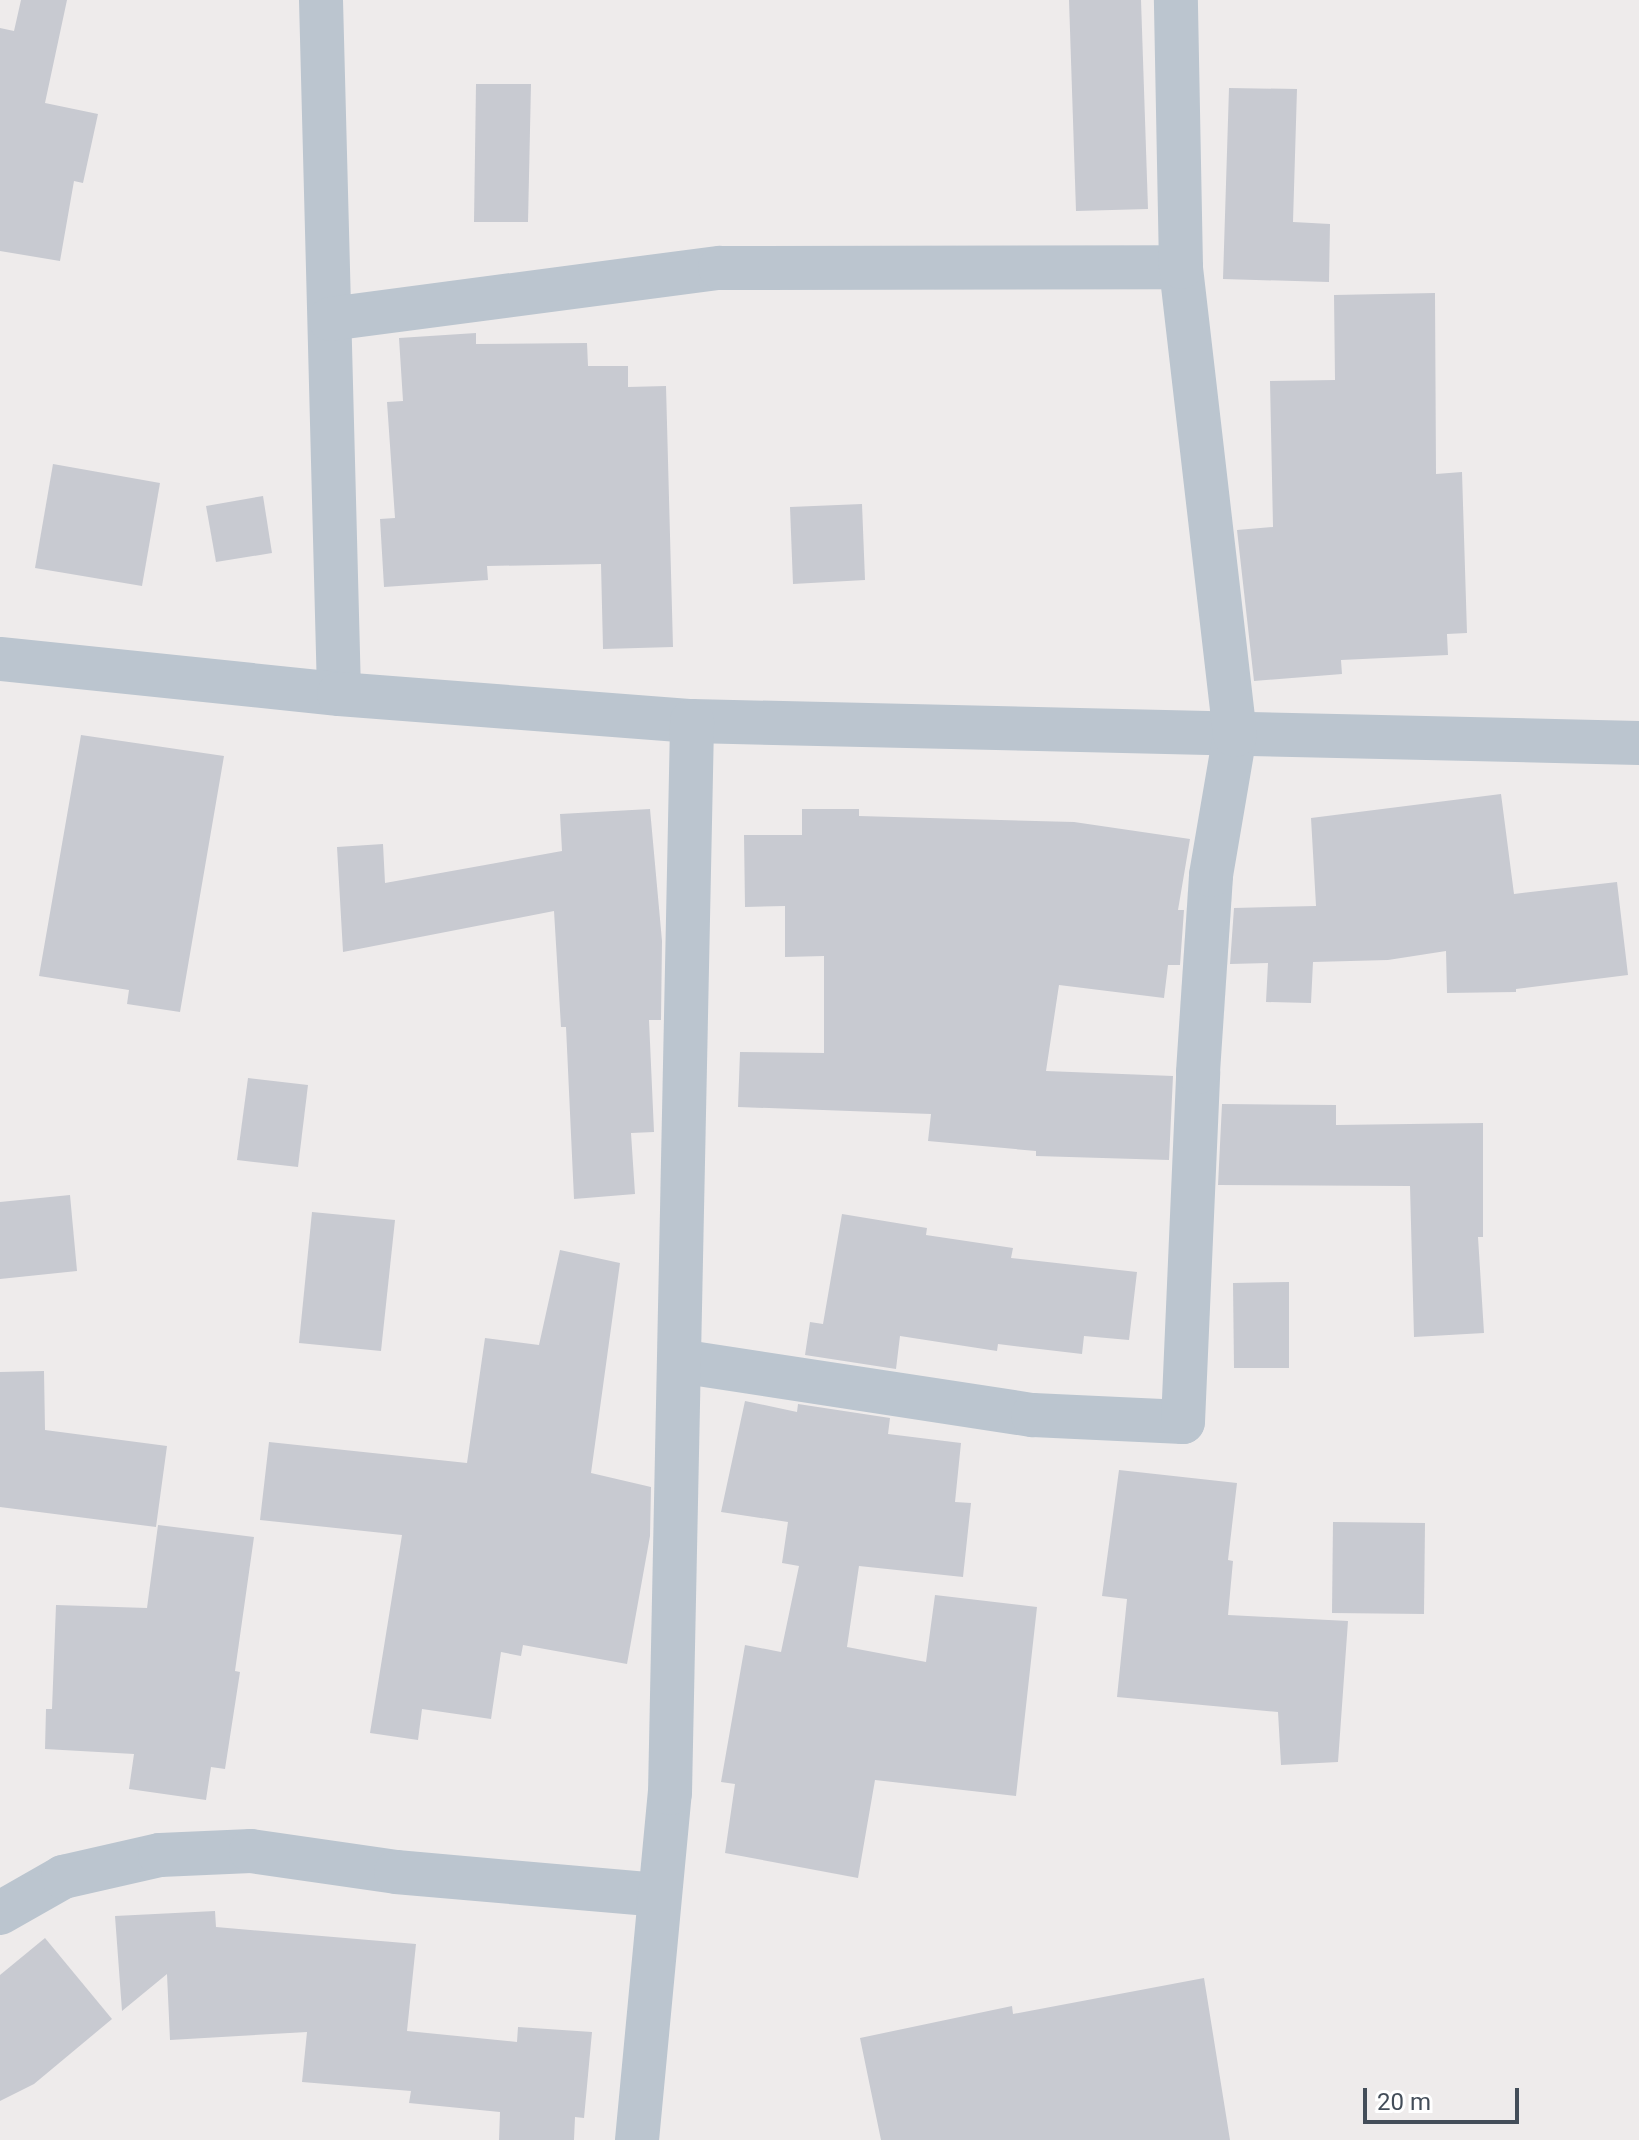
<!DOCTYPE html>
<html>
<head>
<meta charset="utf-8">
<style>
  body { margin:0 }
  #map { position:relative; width:1639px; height:2140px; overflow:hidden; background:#eeebeb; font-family:Roboto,sans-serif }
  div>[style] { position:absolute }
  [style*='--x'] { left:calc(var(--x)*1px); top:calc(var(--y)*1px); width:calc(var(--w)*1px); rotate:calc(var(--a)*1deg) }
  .building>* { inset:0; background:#c8cad1 }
  .street>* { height:44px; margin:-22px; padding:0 22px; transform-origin:22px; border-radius:22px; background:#bbc5cf }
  span { translate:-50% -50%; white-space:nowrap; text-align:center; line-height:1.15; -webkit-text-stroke:8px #fff; paint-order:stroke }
  .scale { position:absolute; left:1363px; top:2088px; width:156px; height:36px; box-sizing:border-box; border:4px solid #434d59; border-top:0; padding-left:10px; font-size:24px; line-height:28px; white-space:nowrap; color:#434d59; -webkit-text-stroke:6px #fff; paint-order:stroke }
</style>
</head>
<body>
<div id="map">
  <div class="building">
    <i style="clip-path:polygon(21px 0,67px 0,45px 103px,98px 114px,83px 183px,74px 181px,60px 261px,0 251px,0 28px,14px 31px)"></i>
    <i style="clip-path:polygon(1069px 0,1141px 0,1148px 209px,1076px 211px)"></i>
    <i style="clip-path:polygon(476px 84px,531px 84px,528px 222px,474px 222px)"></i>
    <i style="clip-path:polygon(1229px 88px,1297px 89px,1293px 222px,1330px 224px,1329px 282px,1223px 279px)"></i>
    <i style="clip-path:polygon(1435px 293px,1436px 474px,1462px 472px,1467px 633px,1447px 634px,1448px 655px,1341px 660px,1342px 674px,1254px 681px,1237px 530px,1273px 527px,1270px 381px,1335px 380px,1334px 295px)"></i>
    <i style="clip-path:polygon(476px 333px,476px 344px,587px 343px,588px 366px,628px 366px,628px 387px,666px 386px,673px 647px,603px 649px,601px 564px,487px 566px,488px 580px,384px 587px,380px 519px,395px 518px,387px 402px,403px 401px,399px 338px)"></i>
    <i style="clip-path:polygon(53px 464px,160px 483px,142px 586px,35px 568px)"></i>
    <i style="clip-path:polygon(263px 496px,272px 553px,216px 562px,206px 506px)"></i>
    <i style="clip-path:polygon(862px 504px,865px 580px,793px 584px,790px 507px)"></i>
    <i style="clip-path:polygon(81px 735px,224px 756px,180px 1012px,127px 1004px,129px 990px,39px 976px)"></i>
    <i style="clip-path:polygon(1501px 794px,1514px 894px,1617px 882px,1628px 975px,1516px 989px,1516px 992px,1447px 993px,1446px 951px,1388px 960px,1313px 962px,1311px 1003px,1266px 1002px,1268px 963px,1230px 964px,1234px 908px,1316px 906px,1311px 818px)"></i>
    <i style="clip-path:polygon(650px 809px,662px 941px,661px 1020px,649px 1020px,654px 1132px,631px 1133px,635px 1194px,574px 1199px,566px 1027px,561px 1027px,554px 911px,343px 952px,337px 847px,383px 844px,385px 883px,562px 851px,560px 814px)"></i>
    <i style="clip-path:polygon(802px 809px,859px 809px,859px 816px,1074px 822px,1190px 839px,1178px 910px,1184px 910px,1180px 965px,1168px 965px,1164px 998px,1059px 985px,1046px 1071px,1173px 1076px,1169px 1160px,1036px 1156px,1036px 1151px,928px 1141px,931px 1114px,738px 1107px,740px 1052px,824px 1053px,824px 956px,785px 957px,785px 906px,745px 907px,744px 835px,802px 835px)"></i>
    <i style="clip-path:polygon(248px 1078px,308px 1085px,298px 1167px,237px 1160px)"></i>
    <i style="clip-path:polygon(1222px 1104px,1336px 1105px,1336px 1125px,1483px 1123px,1483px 1237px,1478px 1237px,1484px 1333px,1414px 1337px,1410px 1186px,1218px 1185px)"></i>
    <i style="clip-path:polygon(70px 1195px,77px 1271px,0 1279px,0 1202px)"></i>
    <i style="clip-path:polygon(312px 1212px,395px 1220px,381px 1351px,299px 1343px)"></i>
    <i style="clip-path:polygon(842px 1214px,927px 1228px,926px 1235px,1013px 1248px,1011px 1258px,1137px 1272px,1129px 1340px,1084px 1336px,1082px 1354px,998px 1344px,997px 1351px,900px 1336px,896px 1369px,805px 1355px,810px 1322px,823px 1324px)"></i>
    <i style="clip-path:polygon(560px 1250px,620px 1263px,591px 1473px,651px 1487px,650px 1536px,627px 1664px,523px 1645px,521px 1656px,501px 1652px,491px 1719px,422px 1709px,418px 1740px,370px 1733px,402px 1535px,260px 1520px,269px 1442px,467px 1463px,485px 1338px,539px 1345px)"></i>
    <i style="clip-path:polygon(1289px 1282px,1289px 1368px,1234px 1368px,1233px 1283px)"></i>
    <i style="clip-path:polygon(44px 1371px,45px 1430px,167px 1446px,156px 1527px,0 1507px,0 1372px)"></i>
    <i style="clip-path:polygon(745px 1401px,797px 1412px,798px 1404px,890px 1418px,888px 1434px,961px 1443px,955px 1502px,971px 1503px,963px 1577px,859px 1566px,847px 1647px,926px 1662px,935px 1595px,1037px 1607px,1016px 1796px,875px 1780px,858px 1878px,725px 1853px,735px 1784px,721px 1782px,745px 1645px,781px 1652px,799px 1566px,782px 1563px,788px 1522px,721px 1512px)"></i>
    <i style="clip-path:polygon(1119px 1470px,1237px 1483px,1228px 1560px,1233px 1561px,1228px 1615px,1348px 1621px,1338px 1762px,1281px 1765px,1278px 1712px,1117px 1697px,1127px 1599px,1102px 1596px)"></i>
    <i style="clip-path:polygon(1333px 1522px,1425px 1523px,1424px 1614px,1332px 1613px)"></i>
    <i style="clip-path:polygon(158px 1525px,254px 1537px,235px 1671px,240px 1672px,225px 1769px,211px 1767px,206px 1800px,129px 1789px,134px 1754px,45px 1749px,46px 1709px,52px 1709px,56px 1605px,147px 1608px)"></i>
    <i style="clip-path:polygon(215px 1911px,216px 1927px,416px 1944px,407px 2031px,517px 2042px,518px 2027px,592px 2032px,584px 2118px,575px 2117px,574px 2140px,499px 2140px,500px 2112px,409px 2103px,411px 2091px,302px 2082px,307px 2032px,170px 2040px,167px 1974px,122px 2011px,115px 1916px)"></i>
    <i style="clip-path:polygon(45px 1938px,112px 2019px,34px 2084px,0 2101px,0 1975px)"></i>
    <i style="clip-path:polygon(1204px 1978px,1230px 2140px,881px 2140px,860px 2038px,1012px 2006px,1013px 2014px)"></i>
  </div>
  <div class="street">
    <i style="--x:321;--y:0;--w:694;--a:88.51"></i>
    <i style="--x:330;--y:319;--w:393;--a:-7.5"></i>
    <i style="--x:720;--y:268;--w:461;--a:-0.1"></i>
    <i style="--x:0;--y:659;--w:341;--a:5.9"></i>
    <i style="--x:339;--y:694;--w:354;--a:4.4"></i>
    <i style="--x:692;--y:721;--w:947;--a:1.33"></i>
    <i style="--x:679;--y:1361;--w:358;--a:8.7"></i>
    <i style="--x:1033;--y:1415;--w:150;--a:2.7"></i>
    <i style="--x:1183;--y:1422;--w:350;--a:-87.5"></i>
    <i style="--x:1198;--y:1072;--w:197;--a:-86.2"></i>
    <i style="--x:1211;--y:875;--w:142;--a:-80.3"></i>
    <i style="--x:1235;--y:735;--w:471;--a:-96.6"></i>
    <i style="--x:1181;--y:267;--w:267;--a:-91.1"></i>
    <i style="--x:0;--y:1913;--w:73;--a:-29.7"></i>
    <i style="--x:63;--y:1877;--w:99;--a:-12.8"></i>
    <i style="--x:160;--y:1855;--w:91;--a:-2.5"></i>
    <i style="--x:251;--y:1851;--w:147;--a:8.2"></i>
    <i style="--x:396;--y:1872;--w:263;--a:5"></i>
    <i style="--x:637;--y:2140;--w:349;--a:-84.6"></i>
    <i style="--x:670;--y:1793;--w:1072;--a:-88.82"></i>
  </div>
  <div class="scale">20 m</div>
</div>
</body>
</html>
